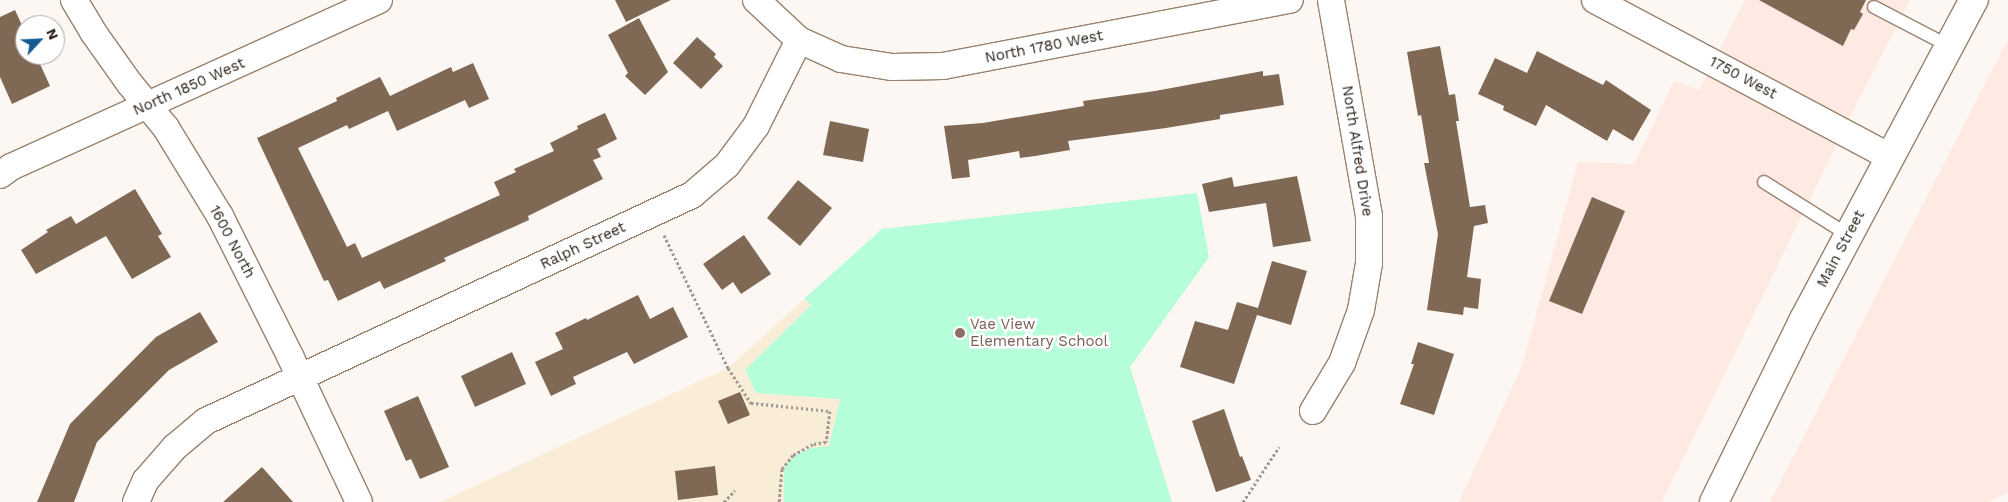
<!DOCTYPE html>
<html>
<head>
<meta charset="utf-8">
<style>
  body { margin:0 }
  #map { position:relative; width:2008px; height:502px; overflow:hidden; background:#fdf7f3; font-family:"Work Sans",sans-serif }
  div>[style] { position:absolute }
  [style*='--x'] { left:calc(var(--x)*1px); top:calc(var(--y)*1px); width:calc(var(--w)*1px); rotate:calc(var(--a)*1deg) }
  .commercial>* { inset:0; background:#feeae2 }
  .education>* { inset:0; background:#f9edd8 }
  .green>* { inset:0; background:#b6feda }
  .building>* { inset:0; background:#7f6955 }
  .path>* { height:3px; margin-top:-1.5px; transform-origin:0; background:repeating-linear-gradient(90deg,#a09892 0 2.5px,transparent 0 5px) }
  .roads { filter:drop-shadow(1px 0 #99826e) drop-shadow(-1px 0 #99826e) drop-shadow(0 1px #99826e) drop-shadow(0 -1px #99826e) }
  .lane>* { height:12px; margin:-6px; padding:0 6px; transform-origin:6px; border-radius:6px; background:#fff }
  .street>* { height:26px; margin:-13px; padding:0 13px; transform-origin:13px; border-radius:13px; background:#fff }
  .secondary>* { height:28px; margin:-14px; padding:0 14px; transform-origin:14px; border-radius:14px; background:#fff }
  .dots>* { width:14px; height:14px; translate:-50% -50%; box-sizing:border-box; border:2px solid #fff; border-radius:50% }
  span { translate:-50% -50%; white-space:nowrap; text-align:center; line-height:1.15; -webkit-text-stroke:5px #fff; paint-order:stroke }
  .street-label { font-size:15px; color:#2d241b }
  .education-label { font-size:15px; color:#785e54 }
  .left { translate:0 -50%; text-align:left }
  .north { position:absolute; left:15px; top:15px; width:50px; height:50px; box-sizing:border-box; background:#fff; border:1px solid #aba7a4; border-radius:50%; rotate:65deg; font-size:14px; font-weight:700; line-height:20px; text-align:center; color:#2d241b }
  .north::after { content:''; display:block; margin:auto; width:18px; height:22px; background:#135a8e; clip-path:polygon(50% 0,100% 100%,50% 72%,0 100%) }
</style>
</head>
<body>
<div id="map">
  <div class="commercial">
    <i style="clip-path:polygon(1745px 0,1910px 0,1854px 109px,1662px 502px,1459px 502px,1522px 366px,1578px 162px,1634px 164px,1674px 81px,1699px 90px)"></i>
    <i style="clip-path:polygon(2008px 39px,2008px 492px,1989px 502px,1770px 502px)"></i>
  </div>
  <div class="education">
    <i style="clip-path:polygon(1197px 193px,1209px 257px,1130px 367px,1172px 502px,440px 502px,728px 368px,882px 229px)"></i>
  </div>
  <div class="green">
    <i style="clip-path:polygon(1197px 193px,1209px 257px,1130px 367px,1172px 502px,784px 502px,784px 469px,789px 461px,799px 453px,811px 448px,829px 446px,840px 399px,756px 393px,745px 370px,811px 305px,804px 299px,882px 229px)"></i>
  </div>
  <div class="building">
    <i style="clip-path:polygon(615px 0,671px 0,626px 22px)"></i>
    <i style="clip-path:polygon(1759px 0,1866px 0,1860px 12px,1863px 14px,1854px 30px,1851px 29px,1843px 46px)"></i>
    <i style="clip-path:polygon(15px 10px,25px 32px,25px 55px,36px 55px,50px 86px,12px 104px,0 77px,0 17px)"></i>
    <i style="clip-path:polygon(639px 18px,668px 72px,645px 95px,625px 76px,628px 73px,608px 35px)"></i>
    <i style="clip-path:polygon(697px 37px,716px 54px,714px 57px,723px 66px,701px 89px,673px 63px)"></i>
    <i style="clip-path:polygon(1440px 46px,1449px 95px,1455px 94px,1459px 121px,1456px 121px,1470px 207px,1485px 205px,1488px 223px,1474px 226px,1467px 277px,1481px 279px,1478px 309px,1464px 307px,1463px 315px,1427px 310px,1438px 234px,1424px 163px,1429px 163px,1421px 115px,1418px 116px,1407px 52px)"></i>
    <i style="clip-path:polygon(1537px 51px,1603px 85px,1606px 80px,1651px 110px,1633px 141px,1613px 129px,1607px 141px,1546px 105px,1536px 126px,1503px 110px,1504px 106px,1478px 94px,1495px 58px,1527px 73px)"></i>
    <i style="clip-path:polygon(473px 63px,489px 99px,469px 108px,465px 100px,397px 131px,388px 111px,349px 129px,347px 125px,298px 148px,347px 247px,355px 243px,362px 258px,500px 195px,494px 182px,516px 172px,514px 169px,554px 151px,550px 143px,578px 129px,577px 126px,605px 113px,617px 139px,597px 149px,601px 157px,593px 160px,603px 179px,528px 216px,529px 220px,444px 258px,446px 261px,384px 289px,380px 281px,338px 301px,328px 280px,324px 281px,257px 138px,337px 101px,336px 98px,380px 77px,390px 96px,451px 67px,453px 72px)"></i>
    <i style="clip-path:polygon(1263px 71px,1263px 76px,1279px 74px,1284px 105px,1220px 115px,1220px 119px,1166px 128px,1068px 141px,1070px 150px,1035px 156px,1020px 158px,1019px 151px,968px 160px,970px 177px,952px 179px,944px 126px,983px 123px,1084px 106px,1083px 101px,1155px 91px)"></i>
    <i style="clip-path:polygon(830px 121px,869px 129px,863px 162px,823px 155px)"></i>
    <i style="clip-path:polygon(1297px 176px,1311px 241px,1273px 247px,1266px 203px,1209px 212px,1202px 184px,1232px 177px,1234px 187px)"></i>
    <i style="clip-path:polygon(798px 180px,832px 208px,800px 246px,767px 218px)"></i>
    <i style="clip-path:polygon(135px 189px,162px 234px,158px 236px,171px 257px,132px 279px,106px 236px,36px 274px,21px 250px,48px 232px,46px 230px,71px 216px,76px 224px)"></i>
    <i style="clip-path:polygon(1592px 197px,1625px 211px,1582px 314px,1549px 301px)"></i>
    <i style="clip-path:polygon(744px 235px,771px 274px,741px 294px,733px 282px,722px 290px,703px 264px)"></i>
    <i style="clip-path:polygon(1272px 261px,1307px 271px,1291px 325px,1257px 315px,1234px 384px,1180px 367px,1195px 321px,1228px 330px,1237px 302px,1258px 308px)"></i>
    <i style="clip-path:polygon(638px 295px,650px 319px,673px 307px,688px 337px,634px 364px,627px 352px,573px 377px,576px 384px,551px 396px,535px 362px,563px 349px,555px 333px,586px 318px,587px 320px)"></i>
    <i style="clip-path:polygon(200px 312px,218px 342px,169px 370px,97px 442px,74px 502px,37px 502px,70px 424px,156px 337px)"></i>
    <i style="clip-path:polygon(1418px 342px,1454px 354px,1434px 415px,1400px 404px,1414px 364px,1411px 364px)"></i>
    <i style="clip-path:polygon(512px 352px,526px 384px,475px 407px,461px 376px)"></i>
    <i style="clip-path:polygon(740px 392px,750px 415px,728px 424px,718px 401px)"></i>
    <i style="clip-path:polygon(418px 396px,449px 467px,420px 479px,411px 459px,406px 461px,384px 411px)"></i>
    <i style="clip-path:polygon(1224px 409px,1240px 457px,1242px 456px,1251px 480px,1216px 492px,1192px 421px)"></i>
    <i style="clip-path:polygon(715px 466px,718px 495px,678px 500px,675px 471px)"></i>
    <i style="clip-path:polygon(262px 467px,293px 502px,223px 502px)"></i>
  </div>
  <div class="path">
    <i style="--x:664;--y:235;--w:148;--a:64.3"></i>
    <i style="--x:728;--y:368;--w:42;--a:56.7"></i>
    <i style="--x:751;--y:403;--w:79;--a:5.8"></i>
    <i style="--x:830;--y:411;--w:31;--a:97"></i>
    <i style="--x:826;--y:442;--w:13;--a:171"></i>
    <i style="--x:813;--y:444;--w:23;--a:151"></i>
    <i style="--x:793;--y:455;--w:18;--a:128"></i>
    <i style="--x:782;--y:469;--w:33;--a:95"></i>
    <i style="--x:724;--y:502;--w:16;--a:-47"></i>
    <i style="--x:1243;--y:502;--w:66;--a:-56.8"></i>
  </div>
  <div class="roads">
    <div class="lane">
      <i style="--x:1874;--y:7;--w:85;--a:27.5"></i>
      <i style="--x:1764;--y:182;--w:99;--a:32.2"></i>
    </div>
    <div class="street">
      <i style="--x:74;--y:0;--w:37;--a:59"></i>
      <i style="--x:93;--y:32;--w:64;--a:54.6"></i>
      <i style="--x:130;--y:84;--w:57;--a:50.7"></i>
      <i style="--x:166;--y:128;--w:103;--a:58.5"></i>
      <i style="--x:220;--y:216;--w:157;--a:63.4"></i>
      <i style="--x:290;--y:356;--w:161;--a:64.7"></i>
      <i style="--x:756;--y:0;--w:59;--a:42.9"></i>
      <i style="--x:799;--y:40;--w:46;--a:24.3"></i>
      <i style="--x:841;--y:59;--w:52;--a:8.9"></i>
      <i style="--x:892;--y:67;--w:51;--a:-1.1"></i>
      <i style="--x:943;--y:66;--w:353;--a:-10.8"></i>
      <i style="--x:1595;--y:0;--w:334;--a:28"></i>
      <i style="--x:0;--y:175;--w:14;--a:-36"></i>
      <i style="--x:11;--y:167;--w:404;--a:-24.4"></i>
      <i style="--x:1313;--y:411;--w:56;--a:-58.9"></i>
      <i style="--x:1342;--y:363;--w:56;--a:-70.3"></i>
      <i style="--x:1361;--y:310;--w:48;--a:-80.3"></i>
      <i style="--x:1369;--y:263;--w:47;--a:-90"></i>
      <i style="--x:1369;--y:216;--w:219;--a:-100"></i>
      <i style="--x:136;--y:502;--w:24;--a:-66"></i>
      <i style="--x:146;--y:480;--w:44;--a:-48.7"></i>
      <i style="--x:175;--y:447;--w:40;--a:-40"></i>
      <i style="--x:206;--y:421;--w:536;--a:-24.94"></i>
      <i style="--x:692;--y:195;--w:46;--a:-40.6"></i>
      <i style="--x:727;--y:165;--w:49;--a:-53.4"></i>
      <i style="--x:756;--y:126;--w:96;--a:-63.4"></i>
    </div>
    <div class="secondary">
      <i style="--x:1714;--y:502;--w:202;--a:-63.8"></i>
      <i style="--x:1803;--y:321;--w:364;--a:-62"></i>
    </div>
  </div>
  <div class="dots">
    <i style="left:960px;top:333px;background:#8d6e63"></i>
  </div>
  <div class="street-label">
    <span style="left:1044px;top:47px;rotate:-11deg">North 1780 West</span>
    <span style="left:1743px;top:78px;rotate:28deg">1750 West</span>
    <span style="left:189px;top:87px;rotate:-24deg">North 1850 West</span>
    <span style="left:1357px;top:151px;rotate:81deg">North Alfred Drive</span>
    <span style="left:232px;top:242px;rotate:62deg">1600 North</span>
    <span style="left:583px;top:246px;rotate:-25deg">Ralph Street</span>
    <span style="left:1841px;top:249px;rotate:-62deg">Main Street</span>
  </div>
  <div class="education-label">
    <span class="left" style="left:970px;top:333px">Vae View<br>Elementary School</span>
  </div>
  <div class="north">N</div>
</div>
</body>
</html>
